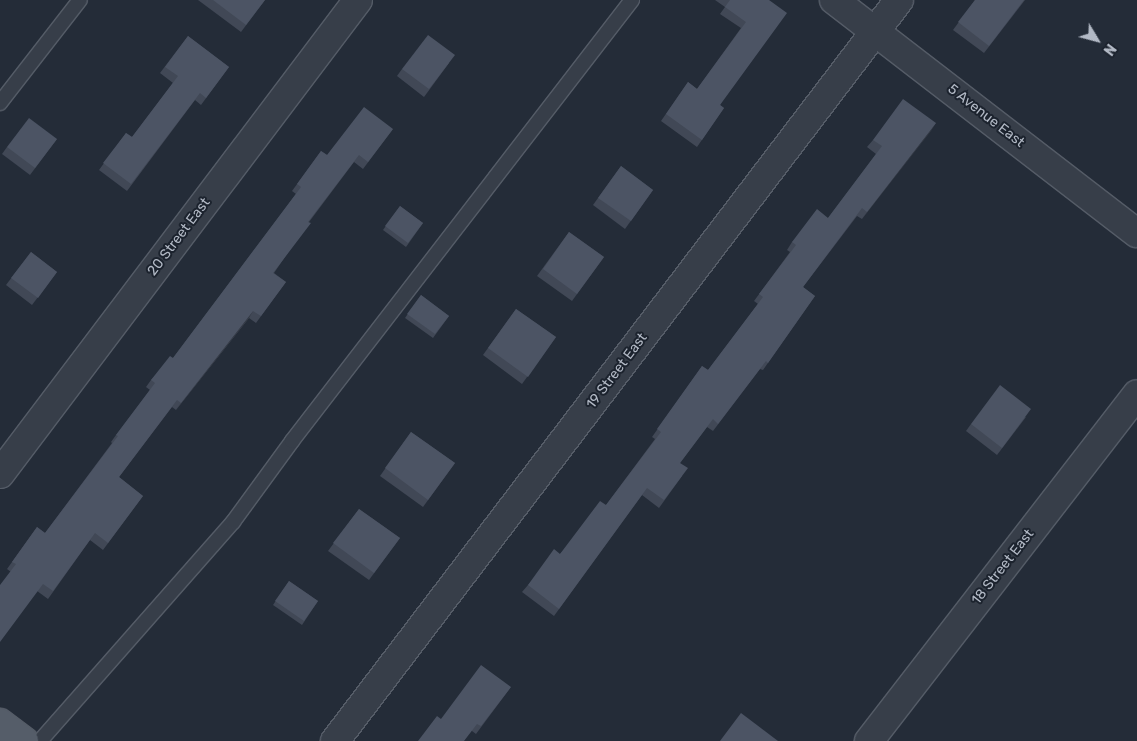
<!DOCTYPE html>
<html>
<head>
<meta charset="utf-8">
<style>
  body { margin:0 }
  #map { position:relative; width:1137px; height:741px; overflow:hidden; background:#242c38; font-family:Rubik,sans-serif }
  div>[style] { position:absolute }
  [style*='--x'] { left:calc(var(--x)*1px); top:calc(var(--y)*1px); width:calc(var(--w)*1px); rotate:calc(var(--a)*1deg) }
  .roads { filter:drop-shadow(1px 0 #555c67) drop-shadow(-1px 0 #555c67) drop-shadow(0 1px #555c67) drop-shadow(0 -1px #555c67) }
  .lane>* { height:14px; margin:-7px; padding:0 7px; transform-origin:7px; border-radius:7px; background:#373e49 }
  .street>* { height:28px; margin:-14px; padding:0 14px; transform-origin:14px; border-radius:14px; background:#373e49 }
  .primary>* { height:28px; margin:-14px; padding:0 14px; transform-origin:14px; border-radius:14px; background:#555d69 }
  .wall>* { inset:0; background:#414856 }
  .shaded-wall>* { inset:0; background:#353b46 }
  .building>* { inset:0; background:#4c5464 }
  span { translate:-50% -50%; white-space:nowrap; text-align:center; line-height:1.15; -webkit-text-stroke:4px #1c232e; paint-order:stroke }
  .street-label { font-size:14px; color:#b2b9c5 }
  .north { position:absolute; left:1072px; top:15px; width:50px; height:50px; -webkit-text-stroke:4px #1c232e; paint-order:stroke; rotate:127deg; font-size:14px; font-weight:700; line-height:20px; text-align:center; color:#b2b9c5 }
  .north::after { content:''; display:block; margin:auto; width:18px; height:22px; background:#b2b9c5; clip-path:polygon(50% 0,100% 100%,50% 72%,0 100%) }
</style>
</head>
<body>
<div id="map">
  <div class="roads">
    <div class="lane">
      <i style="--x:0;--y:103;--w:130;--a:-52.2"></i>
      <i style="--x:40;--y:741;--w:292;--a:-48.6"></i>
      <i style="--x:233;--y:522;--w:100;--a:-53.9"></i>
      <i style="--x:292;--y:441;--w:557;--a:-52.37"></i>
    </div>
    <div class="street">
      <i style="--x:834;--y:0;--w:382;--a:37.6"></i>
      <i style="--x:0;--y:474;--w:594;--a:-52.94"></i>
      <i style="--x:335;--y:741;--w:931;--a:-52.72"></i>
      <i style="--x:869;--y:741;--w:438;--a:-52.3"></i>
    </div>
    <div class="primary">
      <i style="--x:0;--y:723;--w:30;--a:37"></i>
    </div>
  </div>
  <div class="wall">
    <i style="clip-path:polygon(198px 0,265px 0,241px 32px)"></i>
    <i style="clip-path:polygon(715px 0,769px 0,720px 105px,724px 108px,697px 147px,661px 121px,688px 82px,697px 89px,741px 28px,720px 14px,725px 7px)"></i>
    <i style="clip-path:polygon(975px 0,1025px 0,984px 53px,953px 30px)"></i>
    <i style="clip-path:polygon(188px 36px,229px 67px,201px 105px,195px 100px,127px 191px,99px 170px,126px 133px,132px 137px,173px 83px,160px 73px)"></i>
    <i style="clip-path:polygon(449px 63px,424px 97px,397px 76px,402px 69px)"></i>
    <i style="clip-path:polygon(936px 123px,862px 219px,857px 216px,803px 287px,815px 296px,763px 370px,760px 369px,713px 431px,707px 427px,680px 463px,682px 476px,659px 508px,642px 495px,554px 616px,522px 592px,528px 585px,560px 554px,606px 505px,655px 439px,652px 437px,702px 366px,708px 370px,758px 304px,754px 301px,790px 252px,787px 250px,792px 242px,828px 218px,876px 154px,867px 147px,873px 140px)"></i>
    <i style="clip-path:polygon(393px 129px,363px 169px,354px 162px,309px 222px,274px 273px,286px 282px,256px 323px,249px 318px,176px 410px,172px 407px,119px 477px,143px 496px,103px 550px,90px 540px,48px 599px,7px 569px,37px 527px,45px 533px,112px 443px,111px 442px,116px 435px,150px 390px,146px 387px,151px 380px,173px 358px,296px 194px,292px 191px,321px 151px,327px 155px)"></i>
    <i style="clip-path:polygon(57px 139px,30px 175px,2px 154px,7px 147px)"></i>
    <i style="clip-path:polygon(621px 166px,653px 190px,625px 229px,593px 205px)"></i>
    <i style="clip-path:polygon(400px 206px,423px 223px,406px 247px,383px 230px)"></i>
    <i style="clip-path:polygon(569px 232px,604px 257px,572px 301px,537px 276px)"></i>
    <i style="clip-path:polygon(31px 252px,57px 272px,32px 305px,6px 285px)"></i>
    <i style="clip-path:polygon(421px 295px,449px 316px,433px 338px,405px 318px)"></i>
    <i style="clip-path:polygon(516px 309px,556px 337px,522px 384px,483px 355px)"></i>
    <i style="clip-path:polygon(1026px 417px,997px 455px,966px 431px,971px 424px)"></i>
    <i style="clip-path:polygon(411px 432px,455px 463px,423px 507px,380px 476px)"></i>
    <i style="clip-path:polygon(359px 509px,400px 538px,369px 580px,328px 551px)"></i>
    <i style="clip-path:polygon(289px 581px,318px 601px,302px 625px,273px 605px)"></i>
    <i style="clip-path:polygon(511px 687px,476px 734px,472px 731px,441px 719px)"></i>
  </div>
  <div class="shaded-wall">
    <i style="clip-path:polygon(936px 123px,931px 131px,862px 219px,867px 212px)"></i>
    <i style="clip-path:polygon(253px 311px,249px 318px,176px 410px,181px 403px)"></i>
  </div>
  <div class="building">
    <i style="clip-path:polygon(213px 0,265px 0,246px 25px)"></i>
    <i style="clip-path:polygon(730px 0,769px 0,787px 13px,720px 105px,724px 108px,702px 140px,666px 114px,688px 82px,697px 89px,746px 22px,725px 7px)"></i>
    <i style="clip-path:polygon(975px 0,1024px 0,989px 46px,958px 22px)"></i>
    <i style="clip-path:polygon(428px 35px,455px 55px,429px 89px,402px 69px)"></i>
    <i style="clip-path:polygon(188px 36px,229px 67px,206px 98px,200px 93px,131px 184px,103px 163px,126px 133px,132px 137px,178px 76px,165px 67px)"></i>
    <i style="clip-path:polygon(903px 99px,936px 123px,867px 212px,862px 208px,803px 287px,815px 296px,768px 363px,766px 361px,718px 424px,713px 419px,680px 463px,688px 468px,664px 500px,647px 488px,559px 609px,528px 585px,554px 549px,560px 554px,600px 501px,606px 505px,661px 432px,657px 429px,702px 366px,708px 370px,763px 297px,759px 294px,796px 245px,792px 242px,817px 209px,828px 218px,882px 146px,873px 140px)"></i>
    <i style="clip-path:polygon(364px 107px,393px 129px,368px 162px,359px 155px,308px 222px,311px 223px,273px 273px,286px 282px,261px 316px,253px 311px,181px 403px,177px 400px,119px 477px,143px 496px,108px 543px,95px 533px,53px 591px,43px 584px,0 642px,0 585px,16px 564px,12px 562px,37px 527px,45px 533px,118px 436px,116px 435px,155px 383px,151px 380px,170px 356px,173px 358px,301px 187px,297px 184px,321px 151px,327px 155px)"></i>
    <i style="clip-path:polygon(29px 118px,57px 139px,35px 168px,7px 147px)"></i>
    <i style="clip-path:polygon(621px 166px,653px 190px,631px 221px,598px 198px)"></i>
    <i style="clip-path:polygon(400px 206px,423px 223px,408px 243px,385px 226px)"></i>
    <i style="clip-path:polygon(569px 232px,604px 257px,577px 294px,543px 269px)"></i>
    <i style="clip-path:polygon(31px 252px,57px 272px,38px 298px,11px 278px)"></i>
    <i style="clip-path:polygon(421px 295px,449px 316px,435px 334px,407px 314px)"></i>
    <i style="clip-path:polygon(516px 309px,556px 337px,528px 377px,488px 348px)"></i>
    <i style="clip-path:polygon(1000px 385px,1031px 409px,1002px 448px,971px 424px)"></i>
    <i style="clip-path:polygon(411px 432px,455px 463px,428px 500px,385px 468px)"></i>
    <i style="clip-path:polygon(359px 509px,400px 538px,374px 573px,333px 543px)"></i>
    <i style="clip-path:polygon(289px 581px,318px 601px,304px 621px,275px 601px)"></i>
    <i style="clip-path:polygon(481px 665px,511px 687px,481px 726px,477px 724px,464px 741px,418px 741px,437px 716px,441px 719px)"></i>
    <i style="clip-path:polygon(741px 713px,778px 741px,720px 741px)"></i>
  </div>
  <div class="street-label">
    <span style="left:986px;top:116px;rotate:38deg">5 Avenue East</span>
    <span style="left:179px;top:237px;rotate:-53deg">20 Street East</span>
    <span style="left:617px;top:371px;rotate:-53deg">19 Street East</span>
    <span style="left:1003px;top:567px;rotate:-52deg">18 Street East</span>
  </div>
  <div class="north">N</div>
</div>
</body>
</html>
